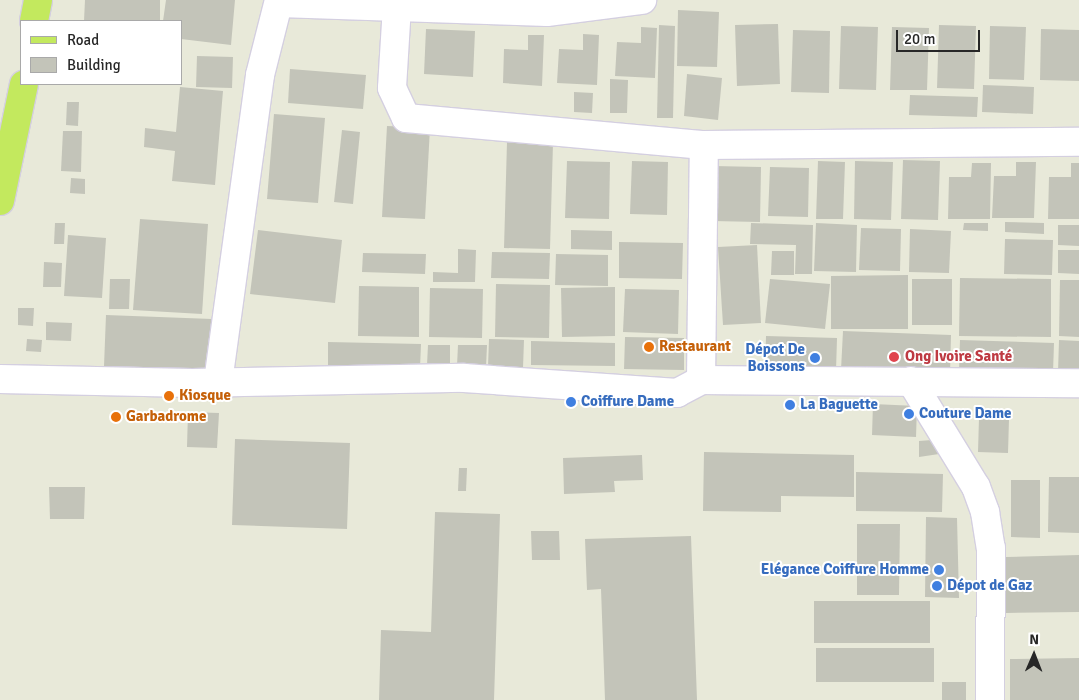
<!DOCTYPE html>
<html>
<head>
<meta charset="utf-8">
<style>
  body { margin:0 }
  #map { position:relative; width:1079px; height:700px; overflow:hidden; background:#e8e9d9; font-family:Signika,sans-serif }
  div>[style] { position:absolute }
  [style*='--x'] { left:calc(var(--x)*1px); top:calc(var(--y)*1px); width:calc(var(--w)*1px); rotate:calc(var(--a)*1deg) }
  .building>* { inset:0; background:#c3c4b9 }
  .roads { filter:drop-shadow(1px 0 #d4cfe0) drop-shadow(-1px 0 #d4cfe0) drop-shadow(0 1px #d4cfe0) drop-shadow(0 -1px #d4cfe0) }
  .minor>* { height:28px; margin:-14px; padding:0 14px; transform-origin:14px; border-radius:14px; background:#fff }
  .major>* { height:28px; margin:-14px; padding:0 14px; transform-origin:14px; border-radius:14px; background:#c3e95e }
  .dots>* { width:14px; height:14px; translate:-50% -50%; box-sizing:border-box; border:2px solid #fff; border-radius:50% }
  span { translate:-50% -50%; white-space:nowrap; text-align:center; line-height:1.15; -webkit-text-stroke:4px #fff; paint-order:stroke }
  .food-label { font-size:15px; color:#c56008; font-weight:700 }
  .left { translate:0 -50%; text-align:left }
  .shop-label { font-size:15px; color:#366cbe; font-weight:700 }
  .right { translate:-100% -50%; text-align:right }
  .health-label { font-size:15px; color:#be3a42; font-weight:700 }
  .legend { position:absolute; left:20px; top:20px; width:162px; height:65px; box-sizing:border-box; background:#fff; border:1px solid #a9a9a9; margin:0; padding:6px 9px; list-style:none; font-size:15px; color:#272727 }
  .legend li { display:flex; align-items:center; gap:10px; height:25px }
  .legend b { width:25px; border:1px solid #a9a9a9 }
  .north { position:absolute; left:1009px; top:630px; width:50px; height:50px; -webkit-text-stroke:4px #fff; paint-order:stroke; rotate:1deg; font-size:14px; font-weight:700; line-height:20px; text-align:center; color:#272727 }
  .north::after { content:''; display:block; margin:auto; width:18px; height:22px; background:#272727; clip-path:polygon(50% 0,100% 100%,50% 72%,0 100%) }
  .scale { position:absolute; left:896px; top:30px; width:84px; height:22px; box-sizing:border-box; border:2px solid #272727; border-top:0; padding-left:6px; font-size:15px; line-height:18px; white-space:nowrap; color:#272727; -webkit-text-stroke:4px #fff; paint-order:stroke }
</style>
</head>
<body>
<div id="map">
  <div class="building">
    <i style="clip-path:polygon(85px 0,160px 0,160px 21px,84px 21px)"></i>
    <i style="clip-path:polygon(166px 0,235px 0,231px 45px,181px 39px,181px 21px,163px 21px)"></i>
    <i style="clip-path:polygon(678px 10px,719px 12px,717px 67px,677px 66px)"></i>
    <i style="clip-path:polygon(778px 24px,780px 84px,737px 86px,735px 25px)"></i>
    <i style="clip-path:polygon(659px 25px,675px 26px,673px 118px,657px 118px)"></i>
    <i style="clip-path:polygon(939px 25px,976px 26px,974px 89px,937px 88px)"></i>
    <i style="clip-path:polygon(841px 26px,878px 27px,876px 90px,839px 89px)"></i>
    <i style="clip-path:polygon(990px 26px,1026px 27px,1024px 80px,989px 79px)"></i>
    <i style="clip-path:polygon(641px 27px,657px 28px,655px 78px,615px 76px,617px 42px,641px 43px)"></i>
    <i style="clip-path:polygon(892px 27px,929px 28px,927px 90px,890px 90px)"></i>
    <i style="clip-path:polygon(426px 29px,475px 31px,473px 77px,424px 74px)"></i>
    <i style="clip-path:polygon(1041px 29px,1079px 30px,1079px 81px,1040px 80px)"></i>
    <i style="clip-path:polygon(793px 30px,830px 31px,829px 93px,791px 92px)"></i>
    <i style="clip-path:polygon(583px 34px,599px 35px,597px 85px,557px 83px,559px 49px,583px 50px)"></i>
    <i style="clip-path:polygon(528px 35px,544px 35px,542px 86px,503px 83px,504px 49px,528px 50px)"></i>
    <i style="clip-path:polygon(197px 56px,233px 57px,232px 88px,196px 87px)"></i>
    <i style="clip-path:polygon(290px 69px,366px 75px,363px 109px,288px 103px)"></i>
    <i style="clip-path:polygon(687px 74px,722px 78px,718px 120px,684px 116px)"></i>
    <i style="clip-path:polygon(610px 79px,628px 80px,627px 113px,610px 113px)"></i>
    <i style="clip-path:polygon(983px 85px,1034px 87px,1033px 114px,982px 112px)"></i>
    <i style="clip-path:polygon(180px 87px,223px 91px,215px 185px,172px 181px,175px 151px,144px 147px,145px 128px,176px 132px)"></i>
    <i style="clip-path:polygon(574px 92px,593px 93px,592px 113px,574px 112px)"></i>
    <i style="clip-path:polygon(910px 95px,978px 97px,977px 117px,909px 115px)"></i>
    <i style="clip-path:polygon(67px 102px,79px 102px,78px 126px,66px 125px)"></i>
    <i style="clip-path:polygon(274px 114px,325px 118px,318px 203px,267px 199px)"></i>
    <i style="clip-path:polygon(387px 126px,430px 128px,425px 219px,382px 217px)"></i>
    <i style="clip-path:polygon(342px 130px,360px 132px,353px 204px,334px 202px)"></i>
    <i style="clip-path:polygon(63px 131px,82px 131px,81px 172px,61px 171px)"></i>
    <i style="clip-path:polygon(507px 142px,553px 143px,550px 249px,504px 248px)"></i>
    <i style="clip-path:polygon(903px 160px,940px 161px,938px 220px,901px 219px)"></i>
    <i style="clip-path:polygon(567px 161px,610px 162px,609px 219px,565px 218px)"></i>
    <i style="clip-path:polygon(632px 161px,668px 162px,667px 215px,630px 214px)"></i>
    <i style="clip-path:polygon(818px 161px,845px 162px,843px 219px,816px 219px)"></i>
    <i style="clip-path:polygon(855px 161px,893px 162px,891px 220px,854px 219px)"></i>
    <i style="clip-path:polygon(1016px 162px,1036px 162px,1034px 218px,992px 218px,994px 176px,1016px 176px)"></i>
    <i style="clip-path:polygon(972px 163px,991px 163px,990px 219px,948px 219px,949px 177px,971px 177px)"></i>
    <i style="clip-path:polygon(1071px 163px,1079px 163px,1079px 219px,1048px 219px,1049px 177px,1071px 177px)"></i>
    <i style="clip-path:polygon(713px 166px,761px 167px,760px 222px,712px 221px)"></i>
    <i style="clip-path:polygon(770px 167px,809px 168px,808px 217px,768px 216px)"></i>
    <i style="clip-path:polygon(71px 178px,85px 179px,85px 194px,70px 193px)"></i>
    <i style="clip-path:polygon(140px 219px,208px 224px,202px 314px,133px 310px)"></i>
    <i style="clip-path:polygon(1005px 222px,1044px 223px,1044px 234px,1005px 232px)"></i>
    <i style="clip-path:polygon(55px 223px,65px 223px,64px 244px,54px 244px)"></i>
    <i style="clip-path:polygon(751px 223px,813px 225px,812px 274px,795px 274px,796px 245px,750px 244px)"></i>
    <i style="clip-path:polygon(816px 223px,857px 225px,856px 272px,814px 271px)"></i>
    <i style="clip-path:polygon(964px 223px,988px 223px,988px 231px,963px 230px)"></i>
    <i style="clip-path:polygon(1058px 225px,1079px 225px,1079px 246px,1058px 245px)"></i>
    <i style="clip-path:polygon(861px 228px,901px 229px,900px 271px,859px 270px)"></i>
    <i style="clip-path:polygon(910px 229px,951px 231px,949px 273px,909px 272px)"></i>
    <i style="clip-path:polygon(258px 230px,342px 240px,335px 303px,250px 294px)"></i>
    <i style="clip-path:polygon(571px 230px,612px 231px,612px 250px,571px 249px)"></i>
    <i style="clip-path:polygon(68px 235px,106px 238px,102px 298px,64px 296px)"></i>
    <i style="clip-path:polygon(1005px 239px,1053px 240px,1052px 275px,1004px 274px)"></i>
    <i style="clip-path:polygon(619px 242px,683px 243px,682px 279px,619px 278px)"></i>
    <i style="clip-path:polygon(757px 245px,761px 323px,723px 325px,718px 247px)"></i>
    <i style="clip-path:polygon(458px 249px,476px 250px,475px 282px,433px 282px,433px 272px,458px 273px)"></i>
    <i style="clip-path:polygon(1058px 250px,1079px 250px,1079px 274px,1058px 273px)"></i>
    <i style="clip-path:polygon(772px 251px,794px 251px,794px 275px,771px 275px)"></i>
    <i style="clip-path:polygon(492px 252px,550px 253px,549px 279px,491px 278px)"></i>
    <i style="clip-path:polygon(363px 253px,426px 254px,425px 274px,362px 272px)"></i>
    <i style="clip-path:polygon(556px 254px,608px 255px,608px 286px,555px 285px)"></i>
    <i style="clip-path:polygon(44px 262px,62px 263px,61px 287px,43px 287px)"></i>
    <i style="clip-path:polygon(908px 275px,908px 329px,831px 329px,831px 276px)"></i>
    <i style="clip-path:polygon(960px 278px,1051px 279px,1051px 337px,959px 336px)"></i>
    <i style="clip-path:polygon(110px 279px,130px 279px,129px 309px,109px 309px)"></i>
    <i style="clip-path:polygon(770px 279px,830px 284px,825px 329px,765px 323px)"></i>
    <i style="clip-path:polygon(912px 279px,952px 279px,952px 325px,912px 325px)"></i>
    <i style="clip-path:polygon(1060px 280px,1079px 280px,1079px 337px,1059px 336px)"></i>
    <i style="clip-path:polygon(496px 284px,550px 285px,549px 338px,495px 337px)"></i>
    <i style="clip-path:polygon(359px 286px,419px 287px,419px 337px,358px 336px)"></i>
    <i style="clip-path:polygon(615px 287px,615px 336px,562px 337px,561px 288px)"></i>
    <i style="clip-path:polygon(430px 288px,483px 289px,482px 338px,429px 337px)"></i>
    <i style="clip-path:polygon(625px 289px,679px 290px,678px 334px,623px 332px)"></i>
    <i style="clip-path:polygon(18px 308px,34px 308px,33px 326px,18px 325px)"></i>
    <i style="clip-path:polygon(106px 315px,212px 319px,210px 369px,104px 366px)"></i>
    <i style="clip-path:polygon(46px 322px,72px 323px,71px 341px,46px 340px)"></i>
    <i style="clip-path:polygon(843px 331px,951px 335px,950px 374px,841px 370px)"></i>
    <i style="clip-path:polygon(766px 336px,837px 338px,836px 370px,765px 368px)"></i>
    <i style="clip-path:polygon(625px 337px,684px 338px,684px 370px,624px 369px)"></i>
    <i style="clip-path:polygon(27px 339px,42px 340px,41px 352px,26px 351px)"></i>
    <i style="clip-path:polygon(489px 339px,524px 340px,523px 368px,488px 367px)"></i>
    <i style="clip-path:polygon(960px 340px,1054px 343px,1053px 373px,959px 371px)"></i>
    <i style="clip-path:polygon(1059px 340px,1079px 341px,1079px 373px,1058px 372px)"></i>
    <i style="clip-path:polygon(531px 341px,615px 343px,615px 366px,531px 365px)"></i>
    <i style="clip-path:polygon(328px 342px,421px 344px,420px 368px,328px 366px)"></i>
    <i style="clip-path:polygon(428px 345px,450px 345px,450px 365px,427px 365px)"></i>
    <i style="clip-path:polygon(458px 345px,487px 345px,486px 367px,457px 366px)"></i>
    <i style="clip-path:polygon(873px 404px,917px 406px,916px 437px,872px 435px)"></i>
    <i style="clip-path:polygon(188px 412px,219px 413px,217px 448px,187px 447px)"></i>
    <i style="clip-path:polygon(979px 418px,1009px 419px,1008px 453px,978px 452px)"></i>
    <i style="clip-path:polygon(235px 439px,350px 443px,347px 529px,232px 525px)"></i>
    <i style="clip-path:polygon(932px 440px,939px 454px,919px 457px,919px 441px)"></i>
    <i style="clip-path:polygon(704px 452px,854px 455px,854px 497px,781px 496px,781px 512px,703px 511px)"></i>
    <i style="clip-path:polygon(642px 455px,643px 480px,614px 481px,615px 492px,564px 494px,563px 458px)"></i>
    <i style="clip-path:polygon(459px 468px,467px 468px,466px 491px,458px 491px)"></i>
    <i style="clip-path:polygon(856px 472px,943px 474px,942px 512px,856px 511px)"></i>
    <i style="clip-path:polygon(1049px 477px,1079px 477px,1079px 533px,1048px 532px)"></i>
    <i style="clip-path:polygon(1011px 480px,1040px 480px,1040px 538px,1011px 537px)"></i>
    <i style="clip-path:polygon(49px 487px,85px 487px,84px 519px,50px 519px)"></i>
    <i style="clip-path:polygon(435px 512px,500px 514px,494px 700px,379px 700px,381px 630px,431px 632px)"></i>
    <i style="clip-path:polygon(926px 517px,957px 518px,959px 598px,925px 597px)"></i>
    <i style="clip-path:polygon(857px 524px,900px 524px,899px 595px,857px 595px)"></i>
    <i style="clip-path:polygon(531px 531px,559px 531px,560px 560px,532px 560px)"></i>
    <i style="clip-path:polygon(691px 536px,697px 700px,605px 700px,601px 589px,587px 590px,585px 539px)"></i>
    <i style="clip-path:polygon(1079px 555px,1079px 612px,1006px 613px,1006px 557px)"></i>
    <i style="clip-path:polygon(814px 601px,930px 601px,930px 643px,814px 643px)"></i>
    <i style="clip-path:polygon(816px 648px,934px 648px,934px 682px,816px 682px)"></i>
    <i style="clip-path:polygon(1079px 658px,1079px 700px,1010px 700px,1010px 659px)"></i>
    <i style="clip-path:polygon(942px 682px,966px 682px,966px 700px,942px 700px)"></i>
  </div>
  <div class="roads">
    <div class="minor">
      <i style="--x:279;--y:3;--w:268;--a:1.9"></i>
      <i style="--x:547;--y:12;--w:96;--a:-7.2"></i>
      <i style="--x:397;--y:6;--w:82;--a:93.5"></i>
      <i style="--x:392;--y:88;--w:33;--a:65"></i>
      <i style="--x:406;--y:118;--w:299;--a:5.2"></i>
      <i style="--x:704;--y:145;--w:375;--a:-0.5"></i>
      <i style="--x:0;--y:379;--w:192;--a:1.2"></i>
      <i style="--x:192;--y:383;--w:272;--a:-1.1"></i>
      <i style="--x:464;--y:378;--w:214;--a:4"></i>
      <i style="--x:677;--y:393;--w:27;--a:-28"></i>
      <i style="--x:701;--y:380;--w:378;--a:0.5"></i>
      <i style="--x:701;--y:380;--w:235;--a:-89.3"></i>
      <i style="--x:911;--y:381;--w:124;--a:58.5"></i>
      <i style="--x:976;--y:487;--w:27;--a:70"></i>
      <i style="--x:985;--y:512;--w:36;--a:81"></i>
      <i style="--x:991;--y:548;--w:152;--a:90.4"></i>
      <i style="--x:218;--y:382;--w:310;--a:-82.2"></i>
      <i style="--x:260;--y:75;--w:77;--a:-75.8"></i>
    </div>
    <div class="major">
      <i style="--x:34;--y:21;--w:21;--a:-79"></i>
      <i style="--x:0;--y:201;--w:119;--a:-78.4"></i>
    </div>
  </div>
  <div class="dots">
    <i style="left:649px;top:347px;background:#e8710a"></i>
    <i style="left:894px;top:357px;background:#e0444e"></i>
    <i style="left:815px;top:358px;background:#3f7fe0"></i>
    <i style="left:169px;top:396px;background:#e8710a"></i>
    <i style="left:571px;top:402px;background:#3f7fe0"></i>
    <i style="left:790px;top:405px;background:#3f7fe0"></i>
    <i style="left:909px;top:414px;background:#3f7fe0"></i>
    <i style="left:116px;top:417px;background:#e8710a"></i>
    <i style="left:939px;top:570px;background:#3f7fe0"></i>
    <i style="left:937px;top:586px;background:#3f7fe0"></i>
  </div>
  <div class="food-label">
    <span class="left" style="left:659px;top:347px">Restaurant</span>
    <span class="left" style="left:179px;top:396px">Kiosque</span>
    <span class="left" style="left:126px;top:417px">Garbadrome</span>
  </div>
  <div class="shop-label">
    <span class="right" style="left:805px;top:358px">Dépot De<br>Boissons</span>
    <span class="left" style="left:581px;top:402px">Coiffure Dame</span>
    <span class="left" style="left:800px;top:405px">La Baguette</span>
    <span class="left" style="left:919px;top:414px">Couture Dame</span>
    <span class="right" style="left:929px;top:570px">Elégance Coiffure Homme</span>
    <span class="left" style="left:947px;top:586px">Dépot de Gaz</span>
  </div>
  <div class="health-label">
    <span class="left" style="left:905px;top:357px">Ong Ivoire Santé</span>
  </div>
  <ul class="legend">
  <li><b style="height:6px;background:#c3e95e"></b>Road</li>
  <li><b style="height:14px;background:#c3c4b9"></b>Building</li>
  </ul>
  <div class="north">N</div>
  <div class="scale">20 m</div>
</div>
</body>
</html>
